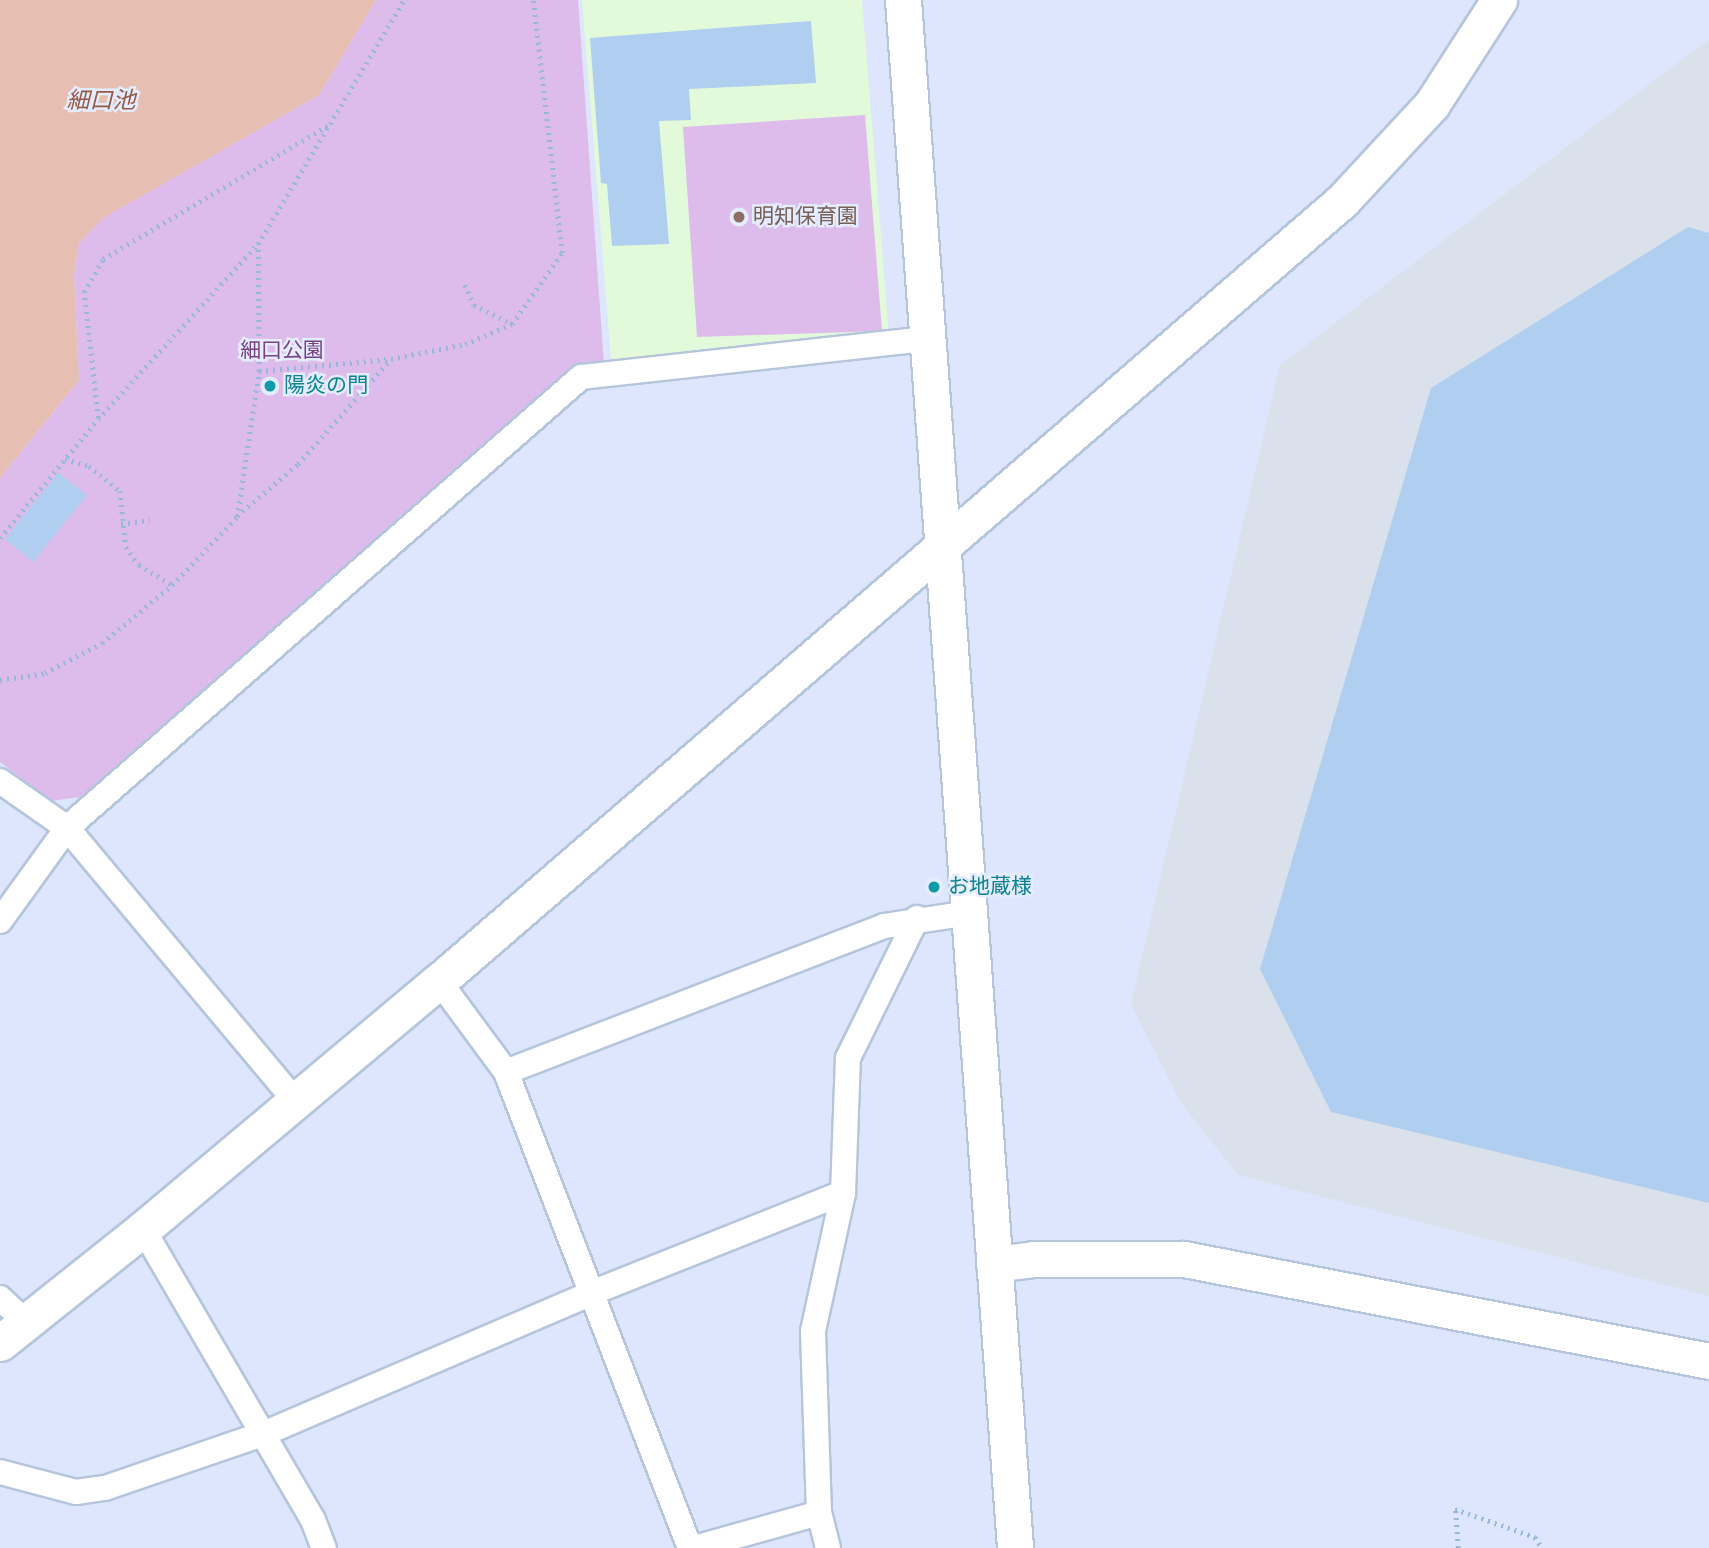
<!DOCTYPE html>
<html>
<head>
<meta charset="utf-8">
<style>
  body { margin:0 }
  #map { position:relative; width:1709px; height:1548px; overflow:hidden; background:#dde6fd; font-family:"Alegreya Sans","Noto Sans JP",sans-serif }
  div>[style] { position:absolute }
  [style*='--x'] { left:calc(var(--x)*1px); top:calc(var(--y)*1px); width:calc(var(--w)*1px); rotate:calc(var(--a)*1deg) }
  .industrial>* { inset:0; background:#dae1ea }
  .education>* { inset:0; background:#e2f9da }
  .green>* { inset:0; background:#ddbceb }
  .water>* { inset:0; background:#e7bfb2 }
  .building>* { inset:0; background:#b0ceef }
  .path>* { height:4.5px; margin-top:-2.25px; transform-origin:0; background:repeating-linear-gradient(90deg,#97b8d8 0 2px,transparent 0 7px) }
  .roads { filter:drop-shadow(2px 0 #b4c5dc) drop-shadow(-2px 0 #b4c5dc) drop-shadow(0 2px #b4c5dc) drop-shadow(0 -2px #b4c5dc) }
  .street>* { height:24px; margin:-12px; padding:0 12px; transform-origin:12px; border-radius:12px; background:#fff }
  .secondary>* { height:35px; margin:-17.5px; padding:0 17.5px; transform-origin:17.5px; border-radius:17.5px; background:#fff }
  .dots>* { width:19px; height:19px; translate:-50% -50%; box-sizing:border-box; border:4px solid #e4ecff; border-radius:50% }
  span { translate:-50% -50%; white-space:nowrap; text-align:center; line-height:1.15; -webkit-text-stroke:5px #e4ecff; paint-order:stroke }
  .education-label { font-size:21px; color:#785e54 }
  .left { translate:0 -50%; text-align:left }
  .park-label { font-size:21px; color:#794186 }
  .culture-label { font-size:21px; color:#0d838f }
  .water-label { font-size:23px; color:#975a43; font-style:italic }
</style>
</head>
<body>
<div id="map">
  <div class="industrial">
    <i style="clip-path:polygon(1709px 39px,1709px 1296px,1238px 1175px,1181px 1103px,1131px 1004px,1280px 365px)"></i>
  </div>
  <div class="education">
    <i style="clip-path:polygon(582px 0,862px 0,889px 335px,611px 359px)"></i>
  </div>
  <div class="green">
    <i style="clip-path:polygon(376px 0,578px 0,604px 364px,577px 367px,80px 797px,51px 801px,0 762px,0 478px,79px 380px,74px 274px,79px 243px,102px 218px,319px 95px)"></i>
    <i style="clip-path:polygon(865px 115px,882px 331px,697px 337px,683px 127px)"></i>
  </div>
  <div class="water">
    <i style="clip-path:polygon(0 0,376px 0,319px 95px,103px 218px,79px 243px,74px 274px,79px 380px,0 478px)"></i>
  </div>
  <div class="building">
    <i style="clip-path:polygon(811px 21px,816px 83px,689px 89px,691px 120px,659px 121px,669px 244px,612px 246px,607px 184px,601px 183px,590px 38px)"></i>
    <i style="clip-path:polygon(1688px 227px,1709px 233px,1709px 1203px,1331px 1112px,1260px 969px,1431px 388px)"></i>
    <i style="clip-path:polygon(58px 473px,87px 495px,33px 562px,5px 539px)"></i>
  </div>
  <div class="path">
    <i style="--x:465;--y:285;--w:22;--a:66"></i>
    <i style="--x:474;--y:305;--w:42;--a:26.6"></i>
    <i style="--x:259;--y:371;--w:133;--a:-5.2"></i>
    <i style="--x:391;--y:359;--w:76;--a:-11.5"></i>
    <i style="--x:465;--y:344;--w:51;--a:-23.1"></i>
    <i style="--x:512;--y:324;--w:87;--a:-54.8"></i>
    <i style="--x:562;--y:253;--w:255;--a:-96.5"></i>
    <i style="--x:98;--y:418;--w:127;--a:-96.3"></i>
    <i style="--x:84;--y:292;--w:38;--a:-60"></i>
    <i style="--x:103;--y:259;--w:264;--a:-30.7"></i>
    <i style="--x:65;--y:459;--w:25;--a:16"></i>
    <i style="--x:89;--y:466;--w:40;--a:39"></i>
    <i style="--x:120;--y:491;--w:56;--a:83.9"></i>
    <i style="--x:126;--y:547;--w:22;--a:54"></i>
    <i style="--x:139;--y:565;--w:39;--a:31"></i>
    <i style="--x:237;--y:516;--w:80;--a:-40.4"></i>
    <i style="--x:298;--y:464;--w:139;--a:-48.5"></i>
    <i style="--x:121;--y:524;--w:29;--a:-8"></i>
    <i style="--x:0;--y:538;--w:154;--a:-50.5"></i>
    <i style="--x:98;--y:419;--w:237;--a:-47.6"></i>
    <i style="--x:258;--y:244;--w:284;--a:-59.1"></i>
    <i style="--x:0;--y:680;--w:46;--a:-8.8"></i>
    <i style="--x:45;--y:673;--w:64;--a:-27.8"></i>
    <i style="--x:102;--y:643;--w:91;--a:-39.6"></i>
    <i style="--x:172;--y:585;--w:94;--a:-46.3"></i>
    <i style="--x:237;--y:517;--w:148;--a:-81.4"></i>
    <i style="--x:259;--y:371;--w:127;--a:-90.5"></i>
    <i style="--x:1458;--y:1548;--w:39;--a:-94"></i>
    <i style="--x:1455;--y:1509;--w:85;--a:19.3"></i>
    <i style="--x:1535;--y:1537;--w:13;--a:58"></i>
  </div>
  <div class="roads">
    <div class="street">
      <i style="--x:0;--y:781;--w:82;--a:35"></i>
      <i style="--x:67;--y:828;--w:356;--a:50.1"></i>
      <i style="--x:0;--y:921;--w:115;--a:-54.2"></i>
      <i style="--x:67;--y:828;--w:684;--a:-41.26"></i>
      <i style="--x:581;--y:377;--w:347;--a:-6.3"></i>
      <i style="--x:439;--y:981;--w:113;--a:53.6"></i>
      <i style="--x:506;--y:1072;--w:510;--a:68.87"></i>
      <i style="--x:506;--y:1072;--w:405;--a:-21.1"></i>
      <i style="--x:884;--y:926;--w:86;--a:-8.7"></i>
      <i style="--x:143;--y:1229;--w:337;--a:59.7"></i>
      <i style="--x:313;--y:1520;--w:30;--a:69"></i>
      <i style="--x:0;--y:1298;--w:34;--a:43"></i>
      <i style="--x:0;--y:1472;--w:79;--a:14.7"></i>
      <i style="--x:76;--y:1492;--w:29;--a:-8"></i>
      <i style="--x:105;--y:1488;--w:167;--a:-18.9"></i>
      <i style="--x:263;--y:1434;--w:360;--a:-23.2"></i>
      <i style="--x:594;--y:1292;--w:268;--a:-21.7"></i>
      <i style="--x:694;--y:1548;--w:130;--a:-15.6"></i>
      <i style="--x:828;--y:1548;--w:36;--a:-104"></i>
      <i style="--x:819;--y:1513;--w:182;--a:-91.9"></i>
      <i style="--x:813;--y:1331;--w:141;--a:-77.7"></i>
      <i style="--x:843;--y:1193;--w:135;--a:-87.9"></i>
      <i style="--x:848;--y:1058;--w:156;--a:-63.8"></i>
    </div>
    <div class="secondary">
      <i style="--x:903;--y:0;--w:1552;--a:85.86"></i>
      <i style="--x:994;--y:1264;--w:39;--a:-7"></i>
      <i style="--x:1033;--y:1259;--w:151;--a:0"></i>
      <i style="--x:1184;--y:1259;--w:535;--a:10.99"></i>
      <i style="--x:0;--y:1343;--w:183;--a:-38.6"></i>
      <i style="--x:143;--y:1229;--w:386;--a:-40"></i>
      <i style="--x:439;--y:981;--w:1193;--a:-40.82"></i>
      <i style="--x:1342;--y:201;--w:132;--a:-47.1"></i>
      <i style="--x:1432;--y:104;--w:124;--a:-57.2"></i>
    </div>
  </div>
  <div class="dots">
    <i style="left:739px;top:217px;background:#8d6e63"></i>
    <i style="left:270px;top:386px;background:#0f9aa8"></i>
    <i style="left:934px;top:887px;background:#0f9aa8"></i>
  </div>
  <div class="education-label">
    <span class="left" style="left:753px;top:217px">明知保育園</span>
  </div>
  <div class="park-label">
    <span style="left:282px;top:351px">細口公園</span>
  </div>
  <div class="culture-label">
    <span class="left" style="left:284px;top:386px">陽炎の門</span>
    <span class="left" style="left:948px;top:887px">お地蔵様</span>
  </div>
  <div class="water-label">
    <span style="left:101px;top:102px">細口池</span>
  </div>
</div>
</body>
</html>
